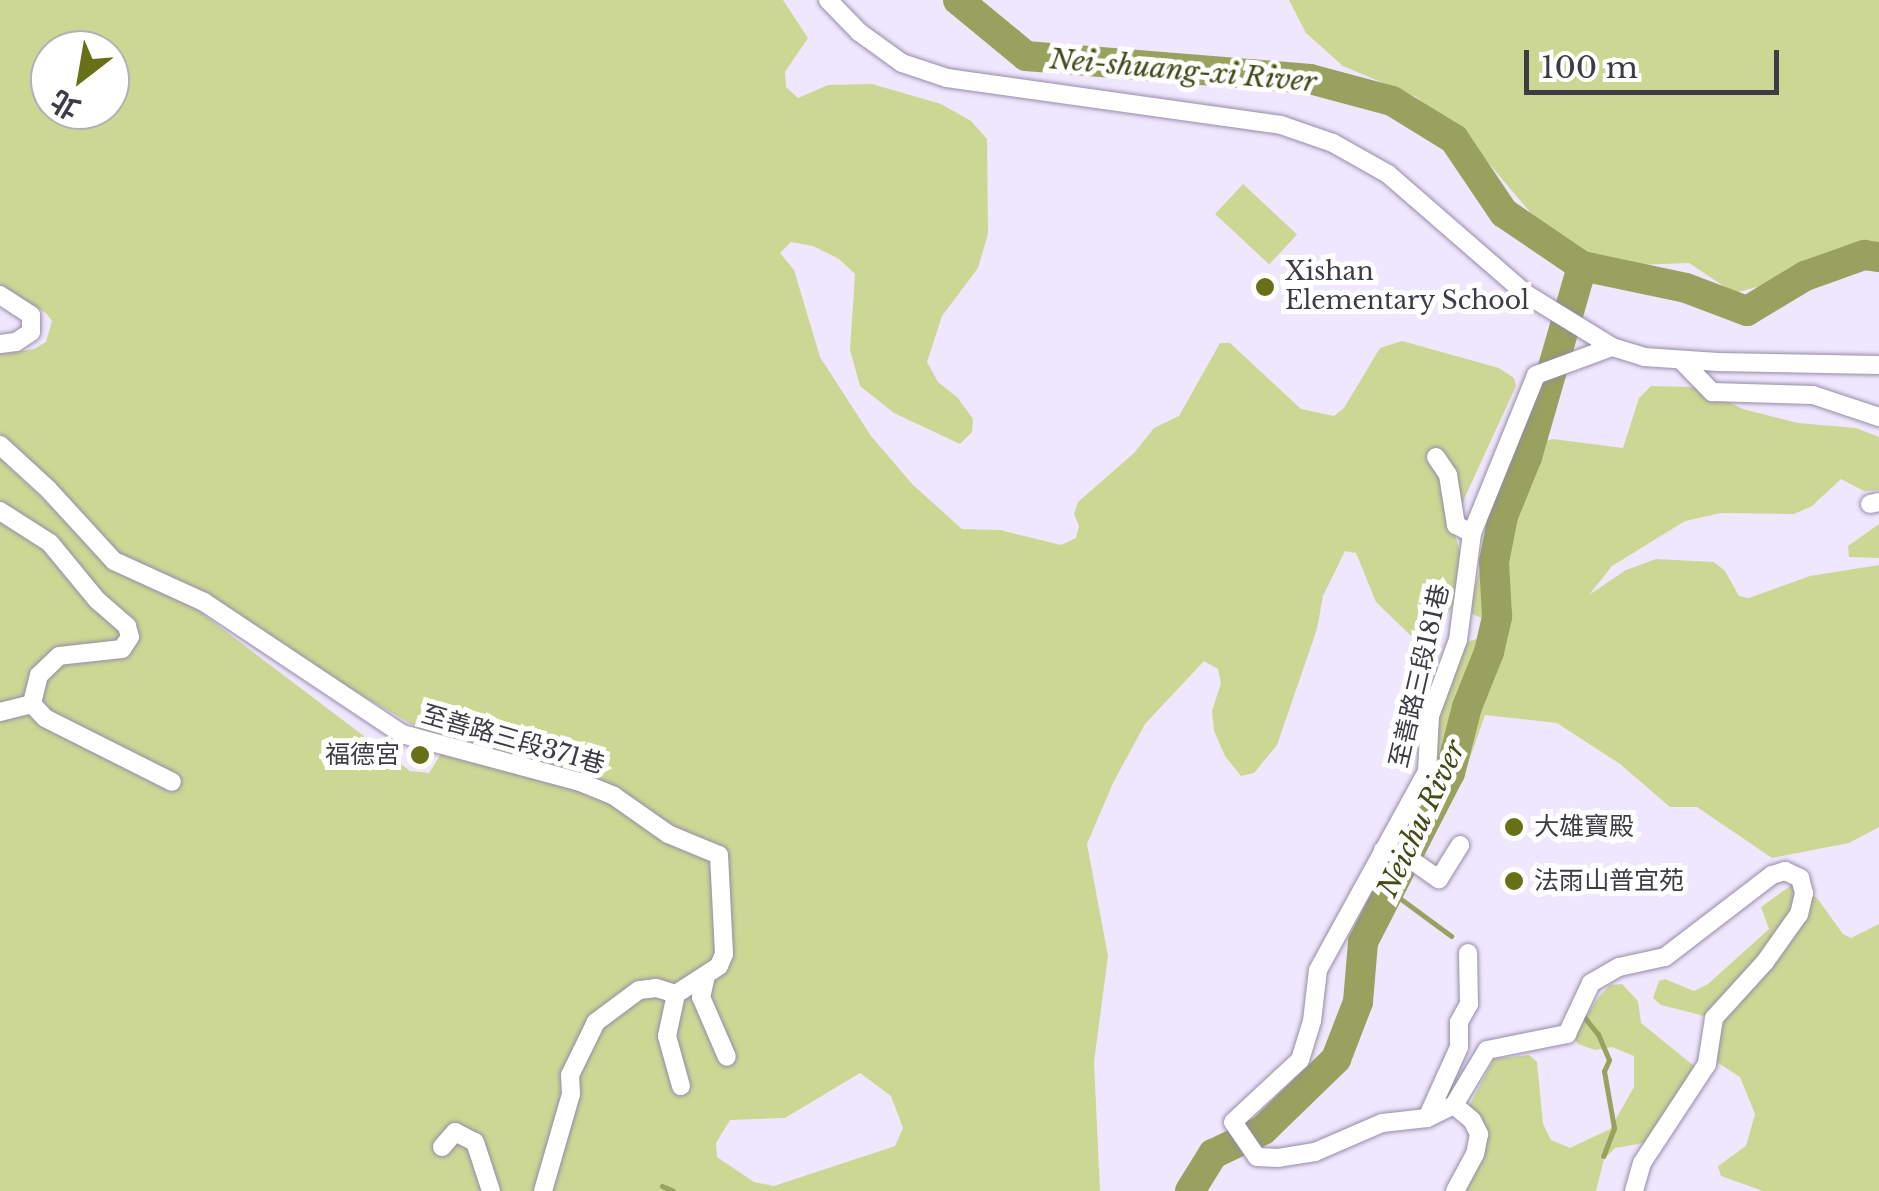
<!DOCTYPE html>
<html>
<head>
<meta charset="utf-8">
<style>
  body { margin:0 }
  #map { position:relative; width:1879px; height:1191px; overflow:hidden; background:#efe7fe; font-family:"Libre Baskerville","Noto Sans TC",serif }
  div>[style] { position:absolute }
  .green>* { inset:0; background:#cdd794; transform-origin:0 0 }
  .stream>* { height:5px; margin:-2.5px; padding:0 2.5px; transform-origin:2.5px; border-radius:2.5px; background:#98a15e }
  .river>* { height:30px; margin:-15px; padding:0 15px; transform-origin:15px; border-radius:15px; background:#98a15e }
  .roads { filter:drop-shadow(0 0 2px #958ca6) drop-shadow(0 0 2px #958ca6) }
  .minor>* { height:18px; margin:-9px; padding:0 9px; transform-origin:9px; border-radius:9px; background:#fff }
  .dots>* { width:28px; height:28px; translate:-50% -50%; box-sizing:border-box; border:5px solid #fff; border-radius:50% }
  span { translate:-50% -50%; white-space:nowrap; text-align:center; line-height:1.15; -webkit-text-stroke:10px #fff; paint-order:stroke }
  .poi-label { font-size:25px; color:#3f3b46 }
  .left { translate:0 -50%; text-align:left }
  .right { translate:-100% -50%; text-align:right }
  .street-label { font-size:25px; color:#3f3b46 }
  .water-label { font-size:28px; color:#454a17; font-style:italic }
  .north { position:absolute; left:30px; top:30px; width:100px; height:100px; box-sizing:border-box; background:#fff; border:2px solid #b2b1b5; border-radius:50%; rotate:211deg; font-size:28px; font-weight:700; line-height:40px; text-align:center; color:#3f3b46 }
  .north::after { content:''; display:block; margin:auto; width:35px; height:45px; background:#676f17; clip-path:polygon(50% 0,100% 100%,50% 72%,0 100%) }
  .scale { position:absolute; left:1524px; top:50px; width:255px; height:45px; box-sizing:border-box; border:5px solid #3f3b46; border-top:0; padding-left:12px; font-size:30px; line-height:35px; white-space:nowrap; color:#3f3b46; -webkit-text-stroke:8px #fff; paint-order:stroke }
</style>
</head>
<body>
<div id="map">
  <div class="green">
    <i style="clip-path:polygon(evenodd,0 0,783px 0,808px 38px,785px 72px,786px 87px,798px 98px,828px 85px,872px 84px,941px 104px,971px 121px,987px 139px,988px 234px,978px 268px,942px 316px,927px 362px,938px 382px,958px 398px,973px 419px,972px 432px,960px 444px,894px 413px,860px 386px,850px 350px,855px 274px,839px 259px,813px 246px,791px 242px,780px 253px,794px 270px,820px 357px,871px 436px,913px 485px,962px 529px,1000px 530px,1061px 545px,1076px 538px,1079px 526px,1074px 514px,1078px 502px,1134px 453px,1154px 428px,1179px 416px,1220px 343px,1230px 343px,1301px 409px,1334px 416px,1344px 408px,1380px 348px,1402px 341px,1499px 368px,1514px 378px,1516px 386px,1465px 497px,1455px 534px,1463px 564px,1455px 602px,1443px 621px,1427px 637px,1410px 635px,1376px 602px,1356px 553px,1345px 551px,1323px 596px,1317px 629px,1277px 745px,1254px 773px,1241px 776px,1225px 756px,1214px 731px,1212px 711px,1221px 683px,1218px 669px,1204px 661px,1145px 724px,1113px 783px,1087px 844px,1108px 956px,1094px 1062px,1100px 1191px,0 1191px,0 458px,123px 574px,195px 608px,410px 771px,429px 773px,441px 754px,432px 736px,112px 550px,48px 477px,0 434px,0 354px,34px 349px,46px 342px,52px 321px,46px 313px,0 289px,0 0,50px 50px,110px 50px,110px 110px,50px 110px,50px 50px,0 0,860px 1073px,891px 1096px,903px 1128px,895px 1146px,774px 1186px,754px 1182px,717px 1157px,716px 1143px,730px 1120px,785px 1118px,860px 1073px)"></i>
    <i style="clip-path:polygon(1289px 0,1879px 0,1879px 245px,1794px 266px,1769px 284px,1734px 293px,1689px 263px,1637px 265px,1592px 257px,1541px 225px,1464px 134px,1416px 97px,1343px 66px,1306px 33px)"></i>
    <i style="left:1243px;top:184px;width:74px;height:41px;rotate:43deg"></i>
    <i style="clip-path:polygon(1651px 386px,1697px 387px,1743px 409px,1798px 423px,1856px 428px,1879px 437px,1879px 490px,1864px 491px,1841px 479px,1812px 506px,1794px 514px,1721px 513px,1685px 521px,1612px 566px,1589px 595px,1626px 570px,1656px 559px,1714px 562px,1725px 571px,1739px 596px,1749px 598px,1810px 576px,1879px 565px,1879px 827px,1849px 843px,1772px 858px,1697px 807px,1670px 807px,1620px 764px,1557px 723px,1485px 715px,1466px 769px,1430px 826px,1416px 808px,1437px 719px,1462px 644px,1476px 639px,1498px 641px,1508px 629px,1472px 614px,1472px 599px,1496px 507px,1520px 456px,1537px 443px,1553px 439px,1623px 448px,1639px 398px)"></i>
    <i style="clip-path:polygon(1879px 524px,1879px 558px,1849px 557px,1848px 546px)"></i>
    <i style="clip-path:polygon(1793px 884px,1817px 898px,1843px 934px,1851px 938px,1879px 924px,1879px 1191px,1763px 1191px,1721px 1176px,1718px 1166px,1746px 1146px,1755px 1114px,1740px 1077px,1714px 1060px,1724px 1021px,1661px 1005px,1653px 998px,1659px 981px,1665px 979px,1694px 991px,1708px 984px,1769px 929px,1761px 907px)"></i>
    <i style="clip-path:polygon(1622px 984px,1638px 1001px,1641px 1023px,1694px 1066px,1696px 1074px,1653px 1136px,1644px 1143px,1615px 1148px,1604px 1159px,1596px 1191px,1463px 1191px,1484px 1146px,1468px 1108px,1494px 1059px,1529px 1055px,1537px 1062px,1543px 1124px,1551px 1140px,1570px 1148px,1610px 1129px,1634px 1087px,1634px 1056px,1612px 1047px,1595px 1050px,1578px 1044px,1574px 1037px,1597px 999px,1610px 985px)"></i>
  </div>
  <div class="stream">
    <i style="left:1390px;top:891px;width:76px;rotate:36.4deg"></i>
    <i style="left:1584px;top:1017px;width:22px;rotate:51deg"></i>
    <i style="left:1598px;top:1034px;width:28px;rotate:67deg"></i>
    <i style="left:1609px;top:1060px;width:12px;rotate:114deg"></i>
    <i style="left:1604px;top:1071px;width:58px;rotate:80deg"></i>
    <i style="left:1614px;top:1128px;width:30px;rotate:111deg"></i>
    <i style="left:662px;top:1186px;width:12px;rotate:24deg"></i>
  </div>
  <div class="river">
    <i style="left:958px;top:0;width:88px;rotate:39.5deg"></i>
    <i style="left:1026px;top:56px;width:285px;rotate:4.6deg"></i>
    <i style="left:1310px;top:79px;width:85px;rotate:15deg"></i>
    <i style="left:1392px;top:101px;width:73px;rotate:31.5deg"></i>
    <i style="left:1454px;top:139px;width:89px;rotate:56deg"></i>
    <i style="left:1504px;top:213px;width:94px;rotate:34.2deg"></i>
    <i style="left:1582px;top:266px;width:106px;rotate:11.9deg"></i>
    <i style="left:1686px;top:288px;width:65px;rotate:20.7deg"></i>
    <i style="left:1747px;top:311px;width:68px;rotate:-31.1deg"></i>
    <i style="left:1805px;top:276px;width:63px;rotate:-19.6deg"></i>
    <i style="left:1864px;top:255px;width:15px;rotate:8deg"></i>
    <i style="left:1190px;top:1191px;width:44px;rotate:-58.1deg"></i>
    <i style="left:1213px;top:1154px;width:55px;rotate:-25.6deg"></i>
    <i style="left:1263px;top:1130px;width:102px;rotate:-44.2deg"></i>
    <i style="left:1336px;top:1059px;width:61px;rotate:-68.9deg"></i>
    <i style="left:1358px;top:1002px;width:60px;rotate:-85.2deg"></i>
    <i style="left:1363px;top:942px;width:190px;rotate:-62.8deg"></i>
    <i style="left:1450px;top:773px;width:68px;rotate:-75.6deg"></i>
    <i style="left:1467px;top:707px;width:59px;rotate:-68.2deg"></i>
    <i style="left:1489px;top:652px;width:37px;rotate:-77deg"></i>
    <i style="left:1497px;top:616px;width:54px;rotate:-93.2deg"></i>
    <i style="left:1494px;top:562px;width:47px;rotate:-78.9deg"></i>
    <i style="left:1503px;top:516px;width:64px;rotate:-67.9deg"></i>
    <i style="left:1527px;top:457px;width:199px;rotate:-73.9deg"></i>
  </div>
  <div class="roads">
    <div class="minor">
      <i style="left:828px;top:0;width:45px;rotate:45.9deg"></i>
      <i style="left:859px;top:32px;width:53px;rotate:35.8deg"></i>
      <i style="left:902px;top:63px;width:47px;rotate:18.4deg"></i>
      <i style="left:947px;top:78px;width:337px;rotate:8deg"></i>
      <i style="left:1281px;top:125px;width:55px;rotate:19.1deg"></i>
      <i style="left:1333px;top:143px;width:63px;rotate:29.4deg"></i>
      <i style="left:1388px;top:174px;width:183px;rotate:41deg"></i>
      <i style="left:1526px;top:294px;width:101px;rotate:31.6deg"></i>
      <i style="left:1612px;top:347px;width:34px;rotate:17deg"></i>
      <i style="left:1644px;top:357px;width:74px;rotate:3.9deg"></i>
      <i style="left:1718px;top:362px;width:161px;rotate:1.1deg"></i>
      <i style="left:0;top:295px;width:37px;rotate:33deg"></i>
      <i style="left:31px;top:315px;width:17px;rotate:90deg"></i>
      <i style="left:31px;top:332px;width:18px;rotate:146deg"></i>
      <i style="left:16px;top:342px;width:16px;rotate:173deg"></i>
      <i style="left:1681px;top:360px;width:45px;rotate:45.9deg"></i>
      <i style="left:1712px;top:392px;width:101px;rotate:1.7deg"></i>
      <i style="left:1813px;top:395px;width:70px;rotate:18.4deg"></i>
      <i style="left:0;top:445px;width:65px;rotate:42.5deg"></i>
      <i style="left:48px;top:489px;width:98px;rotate:47.5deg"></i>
      <i style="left:114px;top:561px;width:99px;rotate:24.5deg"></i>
      <i style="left:204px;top:602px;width:238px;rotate:33.7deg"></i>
      <i style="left:402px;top:734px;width:184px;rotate:15.1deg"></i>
      <i style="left:580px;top:782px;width:37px;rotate:22deg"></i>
      <i style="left:614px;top:796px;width:66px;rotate:35.1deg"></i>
      <i style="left:668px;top:834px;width:55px;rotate:22.4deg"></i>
      <i style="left:719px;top:855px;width:99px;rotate:87.1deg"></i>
      <i style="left:724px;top:954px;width:13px;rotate:113deg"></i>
      <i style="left:719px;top:966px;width:51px;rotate:146.9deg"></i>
      <i style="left:676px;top:994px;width:21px;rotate:-163deg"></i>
      <i style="left:656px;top:988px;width:17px;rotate:173deg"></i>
      <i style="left:639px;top:990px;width:54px;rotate:143.3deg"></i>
      <i style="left:596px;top:1022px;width:59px;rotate:116.1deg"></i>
      <i style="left:570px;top:1075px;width:19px;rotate:87deg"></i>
      <i style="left:571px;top:1094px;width:101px;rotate:106.1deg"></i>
      <i style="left:1436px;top:457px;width:22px;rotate:56deg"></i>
      <i style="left:1448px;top:475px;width:51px;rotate:80.9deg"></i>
      <i style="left:1456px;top:525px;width:18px;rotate:27deg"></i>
      <i style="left:1870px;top:504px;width:9px;rotate:-13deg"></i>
      <i style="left:0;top:511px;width:59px;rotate:32.6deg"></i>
      <i style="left:50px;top:543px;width:74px;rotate:50.5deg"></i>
      <i style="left:97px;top:600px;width:40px;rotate:41deg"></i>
      <i style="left:127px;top:626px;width:11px;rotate:75deg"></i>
      <i style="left:130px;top:637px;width:14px;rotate:124deg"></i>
      <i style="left:122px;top:649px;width:63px;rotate:173.7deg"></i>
      <i style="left:59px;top:656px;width:28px;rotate:136deg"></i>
      <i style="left:39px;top:675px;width:30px;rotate:104deg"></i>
      <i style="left:32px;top:704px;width:33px;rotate:166deg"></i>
      <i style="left:32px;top:704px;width:19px;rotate:47deg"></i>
      <i style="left:45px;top:718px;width:142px;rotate:26.7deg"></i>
      <i style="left:1383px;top:850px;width:25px;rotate:16deg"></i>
      <i style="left:1407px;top:857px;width:39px;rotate:35deg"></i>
      <i style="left:1439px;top:879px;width:40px;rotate:-58deg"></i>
      <i style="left:706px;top:976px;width:22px;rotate:103deg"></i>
      <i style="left:701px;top:997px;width:65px;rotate:66.6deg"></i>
      <i style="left:676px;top:994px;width:43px;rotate:102.1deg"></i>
      <i style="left:667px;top:1036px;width:52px;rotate:74.4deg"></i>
      <i style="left:1454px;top:1105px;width:30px;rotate:154deg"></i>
      <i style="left:1427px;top:1118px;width:45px;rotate:173.7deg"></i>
      <i style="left:1382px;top:1123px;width:73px;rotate:156.6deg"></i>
      <i style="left:1315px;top:1152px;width:37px;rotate:171deg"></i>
      <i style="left:1278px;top:1158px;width:21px;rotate:-177deg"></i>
      <i style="left:1257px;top:1157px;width:42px;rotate:-124.4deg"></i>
      <i style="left:1233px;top:1122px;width:91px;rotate:-42.8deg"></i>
      <i style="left:1300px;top:1060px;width:41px;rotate:-72.9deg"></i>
      <i style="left:1312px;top:1021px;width:51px;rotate:-83.3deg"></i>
      <i style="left:1318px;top:970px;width:226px;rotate:-61.2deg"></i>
      <i style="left:1427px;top:772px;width:56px;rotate:-86.9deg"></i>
      <i style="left:1430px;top:716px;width:81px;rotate:-69.8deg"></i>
      <i style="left:1458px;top:640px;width:108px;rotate:-82.5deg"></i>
      <i style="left:1472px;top:533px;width:170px;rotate:-67.9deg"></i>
      <i style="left:1536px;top:375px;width:81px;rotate:-20.2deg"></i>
      <i style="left:1454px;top:1105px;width:64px;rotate:-59deg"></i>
      <i style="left:1487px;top:1050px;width:82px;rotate:-11.3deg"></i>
      <i style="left:1567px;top:1034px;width:56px;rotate:-64.8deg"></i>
      <i style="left:1591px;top:983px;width:32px;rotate:-30deg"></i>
      <i style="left:1619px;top:967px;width:47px;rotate:-12.3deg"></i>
      <i style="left:1665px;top:957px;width:135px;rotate:-37.5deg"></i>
      <i style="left:1772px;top:875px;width:14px;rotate:-17deg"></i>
      <i style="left:1785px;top:871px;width:17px;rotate:25deg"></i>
      <i style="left:1800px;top:878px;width:16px;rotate:75deg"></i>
      <i style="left:1804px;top:893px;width:22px;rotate:103deg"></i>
      <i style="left:1799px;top:914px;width:59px;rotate:125.3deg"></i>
      <i style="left:1765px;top:962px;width:76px;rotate:132.3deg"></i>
      <i style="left:1714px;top:1018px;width:47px;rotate:98.7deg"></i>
      <i style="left:1707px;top:1064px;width:118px;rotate:123.3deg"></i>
      <i style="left:1642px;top:1163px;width:29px;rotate:106deg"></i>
      <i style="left:1454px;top:1105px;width:23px;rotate:40deg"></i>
      <i style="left:1472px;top:1120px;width:16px;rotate:63deg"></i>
      <i style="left:1479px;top:1134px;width:20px;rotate:101deg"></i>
      <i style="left:1475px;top:1154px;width:42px;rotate:118.4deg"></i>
      <i style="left:1427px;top:1118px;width:78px;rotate:-65.7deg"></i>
      <i style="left:1459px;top:1047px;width:25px;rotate:-90deg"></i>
      <i style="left:1459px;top:1022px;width:21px;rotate:-61deg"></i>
      <i style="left:1469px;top:1004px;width:51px;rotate:-91.1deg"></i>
      <i style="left:442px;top:1147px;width:20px;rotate:-49deg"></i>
      <i style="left:455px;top:1132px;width:22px;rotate:27deg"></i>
      <i style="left:475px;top:1142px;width:52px;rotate:71.9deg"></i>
    </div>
  </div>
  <div class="dots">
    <i style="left:1265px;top:287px;background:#676f17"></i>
    <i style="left:420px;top:755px;background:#676f17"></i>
    <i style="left:1514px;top:827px;background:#676f17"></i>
    <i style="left:1514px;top:881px;background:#676f17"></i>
  </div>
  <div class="poi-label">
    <span class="left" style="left:1285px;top:287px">Xishan<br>Elementary School</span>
    <span class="right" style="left:400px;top:755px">福德宮</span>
    <span class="left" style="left:1534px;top:827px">大雄寶殿</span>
    <span class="left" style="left:1534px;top:881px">法雨山普宜苑</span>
  </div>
  <div class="street-label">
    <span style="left:1420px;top:676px;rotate:-77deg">至善路三段181巷</span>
    <span style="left:513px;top:740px;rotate:16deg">至善路三段371巷</span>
  </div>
  <div class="water-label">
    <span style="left:1183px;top:71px;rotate:5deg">Nei-shuang-xi River</span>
    <span style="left:1422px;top:819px;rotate:-65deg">Neichu River</span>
  </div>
  <div class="north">北</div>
  <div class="scale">100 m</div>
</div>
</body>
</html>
